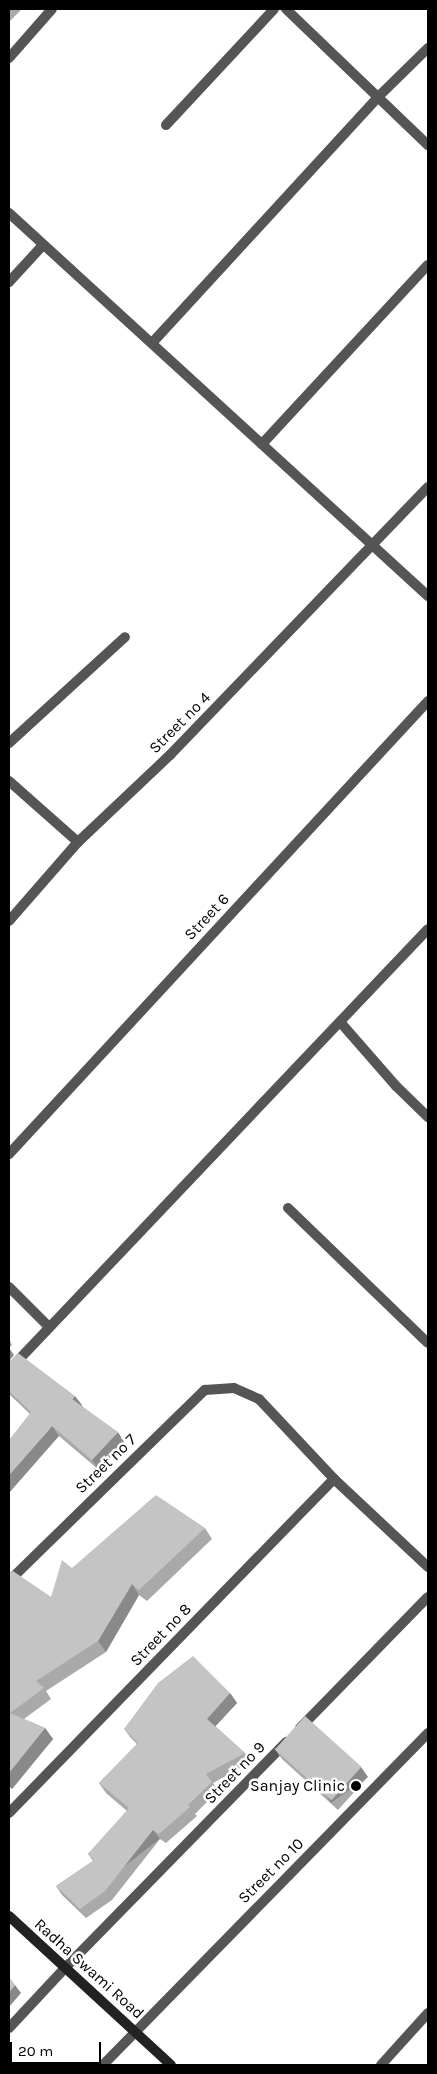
<!DOCTYPE html>
<html>
<head>
<meta charset="utf-8">
<style>
  body { margin:0 }
  #map { position:relative; width:437px; height:2074px; overflow:hidden; background:#fff; font-family:Karla,sans-serif }
  div>[style] { position:absolute }
  .street>* { height:10px; margin:-5px; padding:0 5px; transform-origin:5px; border-radius:5px; background:#555 }
  .secondary>* { height:10px; margin:-5px; padding:0 5px; transform-origin:5px; border-radius:5px; background:#222 }
  .wall>* { inset:0; background:#a9a9a9 }
  .shaded-wall>* { inset:0; background:#898989; transform-origin:0 0 }
  .building>* { inset:0; background:#c4c4c4; transform-origin:0 0 }
  .dots>* { width:14px; height:14px; translate:-50% -50%; box-sizing:border-box; border:2px solid #fff; border-radius:50% }
  span { translate:-50% -50%; white-space:nowrap; text-align:center; line-height:1.15; -webkit-text-stroke:5px #fff; paint-order:stroke }
  .street-label { font-size:16px; color:#000 }
  .poi-label { font-size:16px; color:#000 }
  .right { translate:-100% -50%; text-align:right }
  .frame { position:absolute; inset:0; border:10px solid #000; pointer-events:none }
  .scale { position:absolute; left:10px; top:2042px; width:91px; height:22px; box-sizing:border-box; border:2px solid #000; border-top:0; padding-left:6px; font-size:15px; line-height:18px; white-space:nowrap; color:#000; -webkit-text-stroke:4px #fff; paint-order:stroke }
</style>
</head>
<body>
<div id="map">
  <div class="street">
    <i style="left:286px;top:9px;width:197px;rotate:43.8deg"></i>
    <i style="left:9px;top:58px;width:65px;rotate:-48.7deg"></i>
    <i style="left:166px;top:125px;width:158px;rotate:-47deg"></i>
    <i style="left:9px;top:213px;width:568px;rotate:42.43deg"></i>
    <i style="left:9px;top:282px;width:50px;rotate:-47.4deg"></i>
    <i style="left:152px;top:343px;width:334px;rotate:-47.4deg"></i>
    <i style="left:378px;top:97px;width:70px;rotate:-44.4deg"></i>
    <i style="left:262px;top:444px;width:244px;rotate:-47.2deg"></i>
    <i style="left:9px;top:743px;width:157px;rotate:-42.4deg"></i>
    <i style="left:9px;top:781px;width:92px;rotate:41.5deg"></i>
    <i style="left:9px;top:921px;width:105px;rotate:-48.9deg"></i>
    <i style="left:78px;top:842px;width:127px;rotate:-43.4deg"></i>
    <i style="left:170px;top:755px;width:372px;rotate:-46.1deg"></i>
    <i style="left:341px;top:1023px;width:84px;rotate:48.9deg"></i>
    <i style="left:396px;top:1086px;width:45px;rotate:44.1deg"></i>
    <i style="left:9px;top:1154px;width:617px;rotate:-47.23deg"></i>
    <i style="left:288px;top:1208px;width:194px;rotate:44deg"></i>
    <i style="left:9px;top:1287px;width:57px;rotate:45deg"></i>
    <i style="left:9px;top:1370px;width:608px;rotate:-46.47deg"></i>
    <i style="left:9px;top:1581px;width:274px;rotate:-44.3deg"></i>
    <i style="left:205px;top:1390px;width:29px;rotate:-4deg"></i>
    <i style="left:234px;top:1388px;width:27px;rotate:24deg"></i>
    <i style="left:259px;top:1399px;width:110px;rotate:46.8deg"></i>
    <i style="left:334px;top:1479px;width:129px;rotate:43.1deg"></i>
    <i style="left:300px;top:1728px;width:183px;rotate:-45.7deg"></i>
    <i style="left:9px;top:1813px;width:466px;rotate:-45.8deg"></i>
    <i style="left:9px;top:2028px;width:81px;rotate:-47deg"></i>
    <i style="left:64px;top:1969px;width:318px;rotate:-45.6deg"></i>
    <i style="left:103px;top:2065px;width:465px;rotate:-45.6deg"></i>
    <i style="left:381px;top:2065px;width:70px;rotate:-47.9deg"></i>
  </div>
  <div class="secondary">
    <i style="left:9px;top:1916px;width:220px;rotate:42.6deg"></i>
  </div>
  <div class="wall">
    <i style="clip-path:polygon(9px 9px,22px 9px,9px 22px)"></i>
    <i style="clip-path:polygon(9px 1339px,12px 1345px,9px 1348px)"></i>
    <i style="clip-path:polygon(9px 1362px,82px 1405px,82px 1406px,124px 1442px,99px 1470px,59px 1436px,30px 1414px,9px 1394px)"></i>
    <i style="clip-path:polygon(205px 1528px,212px 1539px,147px 1601px,139px 1595px,106px 1652px,46px 1691px,51px 1699px,24px 1719px,45px 1728px,53px 1739px,12px 1789px,9px 1786px,9px 1574px,51px 1597px,72px 1568px)"></i>
    <i style="clip-path:polygon(230px 1693px,237px 1703px,215px 1726px,245px 1753px,251px 1762px,213px 1783px,218px 1791px,195px 1814px,197px 1816px,166px 1843px,160px 1839px,112px 1900px,86px 1918px,62px 1895px,56px 1886px,93px 1861px,88px 1854px,127px 1811px,106px 1793px,99px 1783px,137px 1744px,131px 1738px,124px 1729px)"></i>
    <i style="clip-path:polygon(274px 1748px,368px 1777px,338px 1810px,282px 1759px)"></i>
  </div>
  <div class="shaded-wall">
    <i style="clip-path:polygon(9px 1348px,14px 1355px,9px 1361px)"></i>
    <i style="clip-path:polygon(75px 1396px,82px 1405px,79px 1409px,72px 1399px)"></i>
    <i style="clip-path:polygon(52px 1426px,59px 1436px,9px 1493px,9px 1475px)"></i>
    <i style="clip-path:polygon(118px 1432px,124px 1442px,99px 1470px,92px 1460px)"></i>
    <i style="clip-path:polygon(132px 1584px,139px 1595px,106px 1652px,98px 1641px)"></i>
    <i style="clip-path:polygon(230px 1693px,237px 1703px,214px 1728px,207px 1719px)"></i>
    <i style="clip-path:polygon(45px 1728px,53px 1739px,12px 1789px,9px 1785px,9px 1773px)"></i>
    <i style="left:361px;top:1767px;width:12px;height:45px;rotate:55deg"></i>
    <i style="left:153px;top:1830px;width:11px;height:78px;rotate:52deg"></i>
    <i style="clip-path:polygon(15px 1985px,21px 1993px,9px 2007px,9px 1992px)"></i>
  </div>
  <div class="building">
    <i style="clip-path:polygon(18px 1353px,75px 1396px,72px 1399px,118px 1432px,92px 1460px,52px 1426px,9px 1475px,9px 1440px,31px 1412px,9px 1391px,9px 1362px)"></i>
    <i style="clip-path:polygon(156px 1495px,205px 1528px,139px 1590px,132px 1584px,98px 1641px,36px 1681px,44px 1688px,10px 1713px,45px 1728px,9px 1773px,9px 1574px,13px 1571px,51px 1597px,62px 1560px,72px 1568px)"></i>
    <i style="clip-path:polygon(193px 1656px,230px 1693px,207px 1719px,245px 1753px,206px 1774px,212px 1782px,188px 1805px,190px 1807px,159px 1834px,153px 1830px,105px 1891px,80px 1909px,56px 1886px,94px 1860px,88px 1854px,129px 1808px,99px 1783px,138px 1743px,124px 1729px,158px 1683px)"></i>
    <i style="left:305px;top:1716px;width:76px;height:45px;rotate:42deg"></i>
    <i style="clip-path:polygon(9px 1977px,15px 1985px,9px 1992px)"></i>
  </div>
  <div class="dots">
    <i style="left:356px;top:1786px;background:#000"></i>
  </div>
  <div class="street-label">
    <span style="left:180px;top:723px;rotate:-45deg">Street no 4</span>
    <span style="left:207px;top:917px;rotate:-47deg">Street 6</span>
    <span style="left:106px;top:1464px;rotate:-44deg">Street no 7</span>
    <span style="left:161px;top:1635px;rotate:-46deg">Street no 8</span>
    <span style="left:235px;top:1773px;rotate:-46deg">Street no 9</span>
    <span style="left:271px;top:1871px;rotate:-45deg">Street no 10</span>
    <span style="left:89px;top:1969px;rotate:42deg">Radha Swami Road</span>
  </div>
  <div class="poi-label">
    <span class="right" style="left:345px;top:1786px">Sanjay Clinic</span>
  </div>
  <div class="frame"></div>
  <div class="scale">20 m</div>
</div>
</body>
</html>
